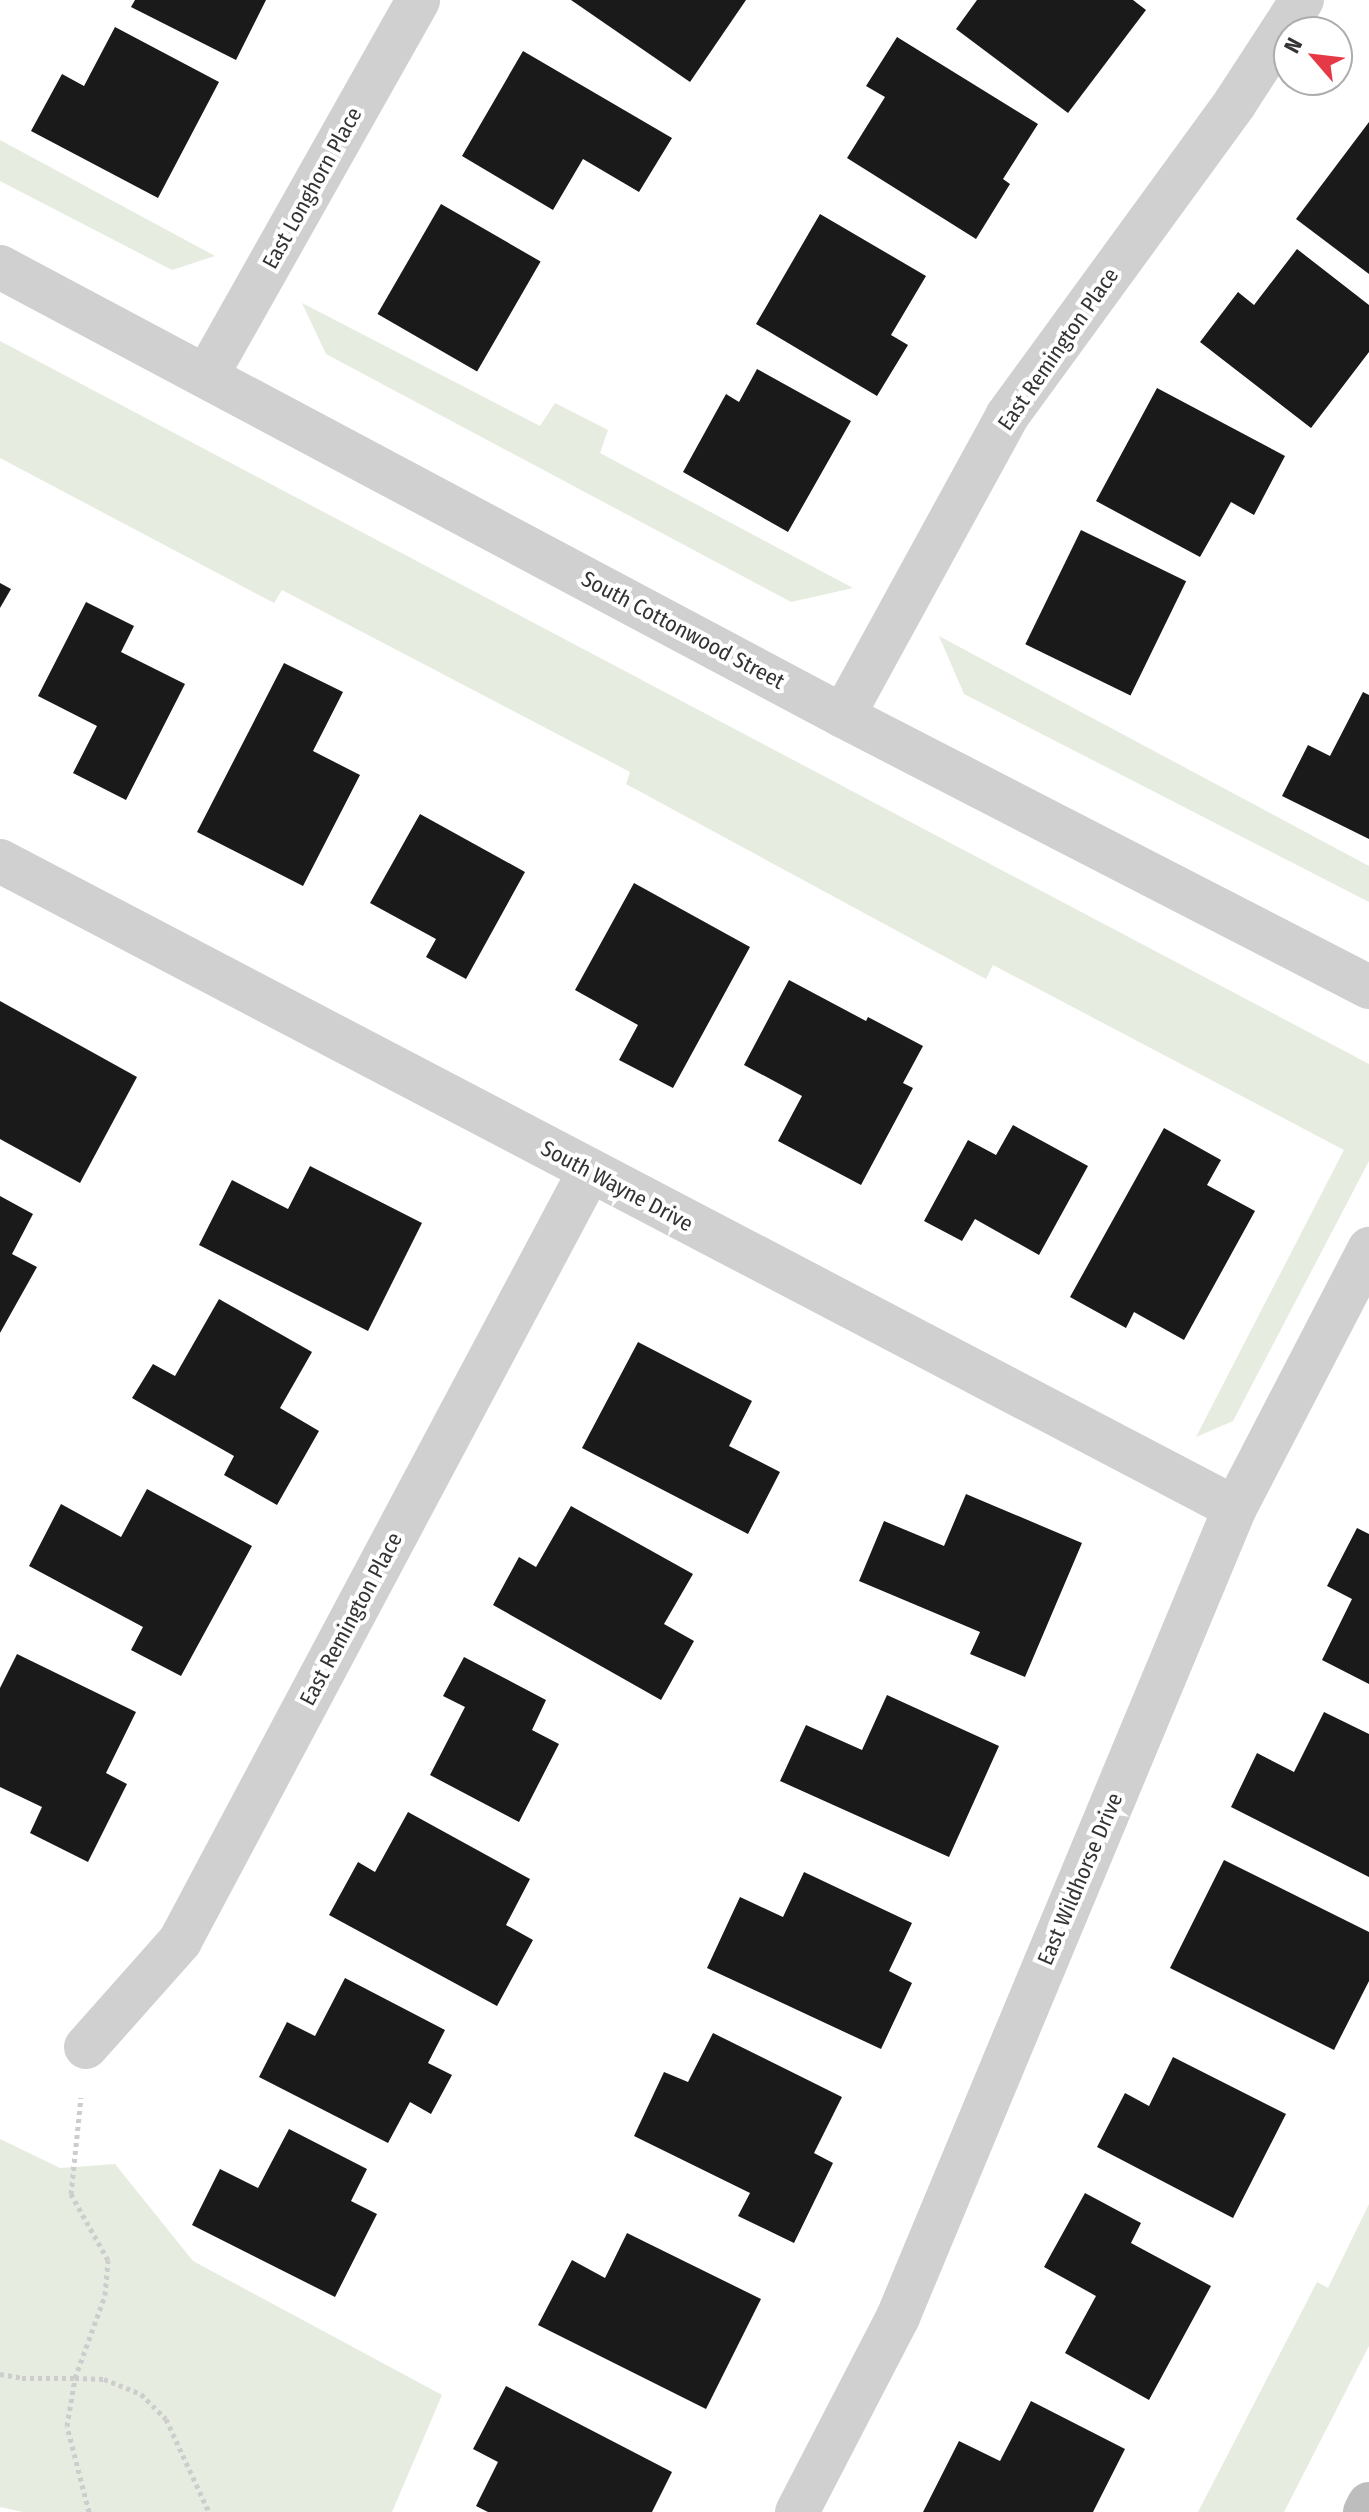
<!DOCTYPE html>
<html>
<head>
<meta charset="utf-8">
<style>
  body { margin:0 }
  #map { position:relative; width:1369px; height:2512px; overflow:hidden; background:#fff; font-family:"Fira Sans Condensed",sans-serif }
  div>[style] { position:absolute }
  .green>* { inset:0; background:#e6ecdf }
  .building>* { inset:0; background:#1a1a1a; transform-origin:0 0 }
  .path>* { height:5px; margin-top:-2.5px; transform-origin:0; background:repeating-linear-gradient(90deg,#cdcdcd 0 4px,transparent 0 8px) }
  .street>* { height:44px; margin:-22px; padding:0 22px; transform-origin:22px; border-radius:22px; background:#d0d0d0 }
  .secondary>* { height:44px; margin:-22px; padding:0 22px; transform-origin:22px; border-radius:22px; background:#bdbdbd }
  span { translate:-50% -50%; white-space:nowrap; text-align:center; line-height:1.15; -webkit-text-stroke:8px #fff; paint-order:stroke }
  .street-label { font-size:22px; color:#333 }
  .north { position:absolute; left:1273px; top:16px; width:80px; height:80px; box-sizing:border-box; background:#fff; border:2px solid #adadad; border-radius:50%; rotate:298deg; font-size:22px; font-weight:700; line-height:32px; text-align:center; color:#333 }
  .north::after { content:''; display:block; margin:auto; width:28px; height:36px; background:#e63946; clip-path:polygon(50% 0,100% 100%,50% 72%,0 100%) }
</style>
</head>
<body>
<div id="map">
  <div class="green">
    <i style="clip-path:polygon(0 140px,215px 256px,172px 270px,0 181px)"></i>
    <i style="clip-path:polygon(302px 303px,540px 426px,555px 403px,608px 430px,600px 453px,853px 588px,791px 602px,326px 354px)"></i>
    <i style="clip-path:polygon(0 341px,1369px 1064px,1369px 1161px,1233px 1421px,1196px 1437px,1344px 1150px,993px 965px,986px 979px,626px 784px,630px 772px,282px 590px,274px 603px,0 458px)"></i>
    <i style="clip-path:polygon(939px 636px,1369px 866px,1369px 902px,964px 694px)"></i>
    <i style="clip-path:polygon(0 2139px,60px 2168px,115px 2164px,193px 2261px,442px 2395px,392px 2512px,23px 2512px,0 2507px)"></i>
    <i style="clip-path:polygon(1369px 2204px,1369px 2346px,1284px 2512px,1198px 2512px,1317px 2282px,1328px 2288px)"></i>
  </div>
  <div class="building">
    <i style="clip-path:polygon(135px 0,266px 0,236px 60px,131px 7px)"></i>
    <i style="clip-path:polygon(571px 0,746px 0,690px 82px)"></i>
    <i style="clip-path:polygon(977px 0,1133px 0,1146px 10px,1068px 113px,956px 29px)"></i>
    <i style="clip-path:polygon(115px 27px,219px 82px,158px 198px,31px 131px,62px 74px,84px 86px)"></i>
    <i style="clip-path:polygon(897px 37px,1038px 124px,1003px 179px,1010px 184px,976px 239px,847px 158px,885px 97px,866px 86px)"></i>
    <i style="clip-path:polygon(523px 51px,672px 138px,639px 192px,583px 159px,553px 210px,462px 156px)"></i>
    <i style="clip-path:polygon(1369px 122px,1369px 274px,1296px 219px)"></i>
    <i style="left:441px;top:204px;width:115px;height:127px;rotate:30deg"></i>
    <i style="clip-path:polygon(820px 214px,926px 276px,891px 335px,908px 345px,877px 396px,756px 324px)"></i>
    <i style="clip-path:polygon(1297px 249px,1369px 305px,1369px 352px,1311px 428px,1200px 342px,1238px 292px,1254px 305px)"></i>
    <i style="clip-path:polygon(757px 369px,851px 421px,788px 532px,683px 472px,726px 394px,739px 402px)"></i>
    <i style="clip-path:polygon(1157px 388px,1285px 456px,1254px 515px,1231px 502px,1200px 557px,1096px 501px)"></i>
    <i style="left:1081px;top:530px;width:117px;height:127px;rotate:26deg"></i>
    <i style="clip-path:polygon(0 583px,11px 589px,0 608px)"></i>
    <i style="clip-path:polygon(86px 602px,134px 626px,121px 652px,185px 684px,126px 800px,73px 773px,97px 726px,38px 696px)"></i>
    <i style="clip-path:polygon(284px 663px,343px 692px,313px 751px,360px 775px,303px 886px,197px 832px)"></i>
    <i style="clip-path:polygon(1363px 692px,1369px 695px,1369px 839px,1282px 796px,1308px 745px,1330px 756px)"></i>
    <i style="clip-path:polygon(420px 814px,525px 872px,466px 979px,426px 957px,436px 939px,370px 903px)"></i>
    <i style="clip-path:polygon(634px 883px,750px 947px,673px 1088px,619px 1060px,638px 1025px,575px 990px)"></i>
    <i style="clip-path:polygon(789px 980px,866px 1021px,868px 1017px,923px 1046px,903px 1083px,913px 1088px,861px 1185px,778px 1141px,802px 1096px,744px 1065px)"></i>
    <i style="clip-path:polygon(0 1001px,137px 1077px,80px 1183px,0 1139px)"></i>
    <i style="clip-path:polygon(1013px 1125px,1088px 1166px,1039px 1255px,975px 1219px,962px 1241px,924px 1221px,968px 1140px,996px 1155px)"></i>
    <i style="clip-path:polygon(1164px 1128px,1221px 1160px,1207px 1185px,1255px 1211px,1184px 1340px,1134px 1312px,1126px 1328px,1070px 1297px)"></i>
    <i style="clip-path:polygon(310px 1166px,422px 1223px,368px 1331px,199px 1245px,232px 1180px,288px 1209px)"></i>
    <i style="clip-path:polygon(0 1196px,33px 1214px,12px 1254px,37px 1267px,0 1333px)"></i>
    <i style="clip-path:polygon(219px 1299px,312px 1352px,280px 1408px,319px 1431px,277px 1505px,224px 1475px,234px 1456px,132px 1398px,153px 1364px,175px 1376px)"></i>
    <i style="clip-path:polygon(638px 1342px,752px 1401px,729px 1446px,780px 1472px,748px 1534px,582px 1448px)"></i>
    <i style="clip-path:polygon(147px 1489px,252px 1546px,181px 1676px,131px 1650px,143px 1627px,29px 1566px,61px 1504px,121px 1537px)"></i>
    <i style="clip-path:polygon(966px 1494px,1082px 1543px,1025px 1677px,970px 1654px,980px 1632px,859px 1581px,884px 1521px,944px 1546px)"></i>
    <i style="clip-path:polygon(571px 1506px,693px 1574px,664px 1624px,694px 1641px,661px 1700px,493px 1605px,519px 1557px,536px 1567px)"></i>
    <i style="clip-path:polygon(1357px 1528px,1369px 1534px,1369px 1684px,1322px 1660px,1352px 1599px,1327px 1586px)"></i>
    <i style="clip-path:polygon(17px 1654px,136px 1712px,106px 1773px,127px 1784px,88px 1862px,30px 1833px,42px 1807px,0 1787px,0 1688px)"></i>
    <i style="clip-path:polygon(464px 1657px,546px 1700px,532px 1730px,559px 1744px,519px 1822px,430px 1775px,465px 1707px,443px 1696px)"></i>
    <i style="clip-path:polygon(887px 1695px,999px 1746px,949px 1857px,780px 1781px,806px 1725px,862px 1750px)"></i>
    <i style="clip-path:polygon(1324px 1712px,1369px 1734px,1369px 1877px,1231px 1807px,1257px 1753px,1294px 1772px)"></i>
    <i style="clip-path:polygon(408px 1812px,530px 1879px,506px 1925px,533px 1940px,497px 2006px,329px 1915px,358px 1862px,375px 1872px)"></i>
    <i style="clip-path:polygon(1224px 1860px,1369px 1932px,1369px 1981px,1334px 2050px,1170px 1968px)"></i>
    <i style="clip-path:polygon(804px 1872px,912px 1923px,889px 1971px,912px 1983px,881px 2049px,707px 1968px,740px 1897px,783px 1917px)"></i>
    <i style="clip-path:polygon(345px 1978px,445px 2030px,428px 2063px,452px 2075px,431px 2114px,410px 2102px,388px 2143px,259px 2077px,287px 2022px,315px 2036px)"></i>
    <i style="clip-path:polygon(713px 2033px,842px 2097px,814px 2153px,833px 2163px,794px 2243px,738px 2216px,750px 2193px,634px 2136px,664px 2072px,688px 2082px)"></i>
    <i style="clip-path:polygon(1173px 2057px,1286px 2114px,1233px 2218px,1097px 2147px,1125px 2093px,1149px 2106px)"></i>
    <i style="clip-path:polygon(289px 2129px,367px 2169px,351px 2201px,377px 2214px,335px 2297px,192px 2225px,220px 2169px,258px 2188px)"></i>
    <i style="clip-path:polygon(1085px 2193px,1141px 2223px,1131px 2243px,1211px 2286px,1149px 2400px,1065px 2353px,1096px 2296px,1044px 2267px)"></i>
    <i style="clip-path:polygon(627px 2233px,761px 2299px,706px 2409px,538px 2325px,572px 2260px,605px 2278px)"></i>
    <i style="clip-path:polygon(506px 2386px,672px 2472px,652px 2512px,488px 2512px,476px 2506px,498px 2462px,473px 2449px)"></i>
    <i style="clip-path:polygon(1031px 2401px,1125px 2449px,1093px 2512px,923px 2512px,959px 2441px,1000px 2461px)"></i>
  </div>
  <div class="path">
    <i style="left:0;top:2374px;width:22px;rotate:10deg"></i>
    <i style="left:22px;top:2378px;width:53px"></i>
    <i style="left:75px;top:2378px;width:88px;rotate:-70.1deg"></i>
    <i style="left:105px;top:2295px;width:35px;rotate:-85deg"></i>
    <i style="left:108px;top:2260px;width:76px;rotate:-119.3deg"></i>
    <i style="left:71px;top:2194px;width:97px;rotate:-84.1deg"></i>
    <i style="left:89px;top:2512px;width:89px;rotate:-104.3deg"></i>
    <i style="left:67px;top:2426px;width:49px;rotate:-80.5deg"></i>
    <i style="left:75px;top:2378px;width:29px;rotate:2deg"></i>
    <i style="left:104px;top:2379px;width:40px;rotate:22deg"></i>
    <i style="left:141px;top:2394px;width:35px;rotate:45deg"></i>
    <i style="left:166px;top:2419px;width:102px;rotate:65.2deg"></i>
  </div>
  <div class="street">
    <i style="left:0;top:267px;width:955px;rotate:28.04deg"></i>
    <i style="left:843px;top:716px;width:592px;rotate:27.26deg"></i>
    <i style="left:207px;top:375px;width:430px;rotate:-60.6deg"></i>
    <i style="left:843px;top:716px;width:342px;rotate:-61.3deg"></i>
    <i style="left:1007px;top:416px;width:387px;rotate:-53.9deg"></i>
    <i style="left:1235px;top:103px;width:123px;rotate:-57deg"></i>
    <i style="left:0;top:861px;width:1394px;rotate:27.65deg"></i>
    <i style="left:86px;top:2047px;width:142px;rotate:-48.4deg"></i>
    <i style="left:180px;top:1941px;width:871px;rotate:-61.99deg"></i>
    <i style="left:797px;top:2512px;width:220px;rotate:-62.6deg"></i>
    <i style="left:898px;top:2317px;width:876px;rotate:-67.39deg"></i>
    <i style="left:1235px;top:1508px;width:292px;rotate:-62.6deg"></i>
  </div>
  <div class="secondary">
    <i style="left:1365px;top:2512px;width:9px;rotate:-63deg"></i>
  </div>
  <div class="street-label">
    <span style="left:312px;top:188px;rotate:-61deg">East Longhorn Place</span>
    <span style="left:1058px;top:349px;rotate:-55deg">East Remington Place</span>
    <span style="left:683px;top:630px;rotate:28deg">South Cottonwood Street</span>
    <span style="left:617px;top:1186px;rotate:28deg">South Wayne Drive</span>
    <span style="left:351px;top:1619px;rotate:-62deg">East Remington Place</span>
    <span style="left:1080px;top:1879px;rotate:-67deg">East Wildhorse Drive</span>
  </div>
  <div class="north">N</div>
</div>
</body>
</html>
